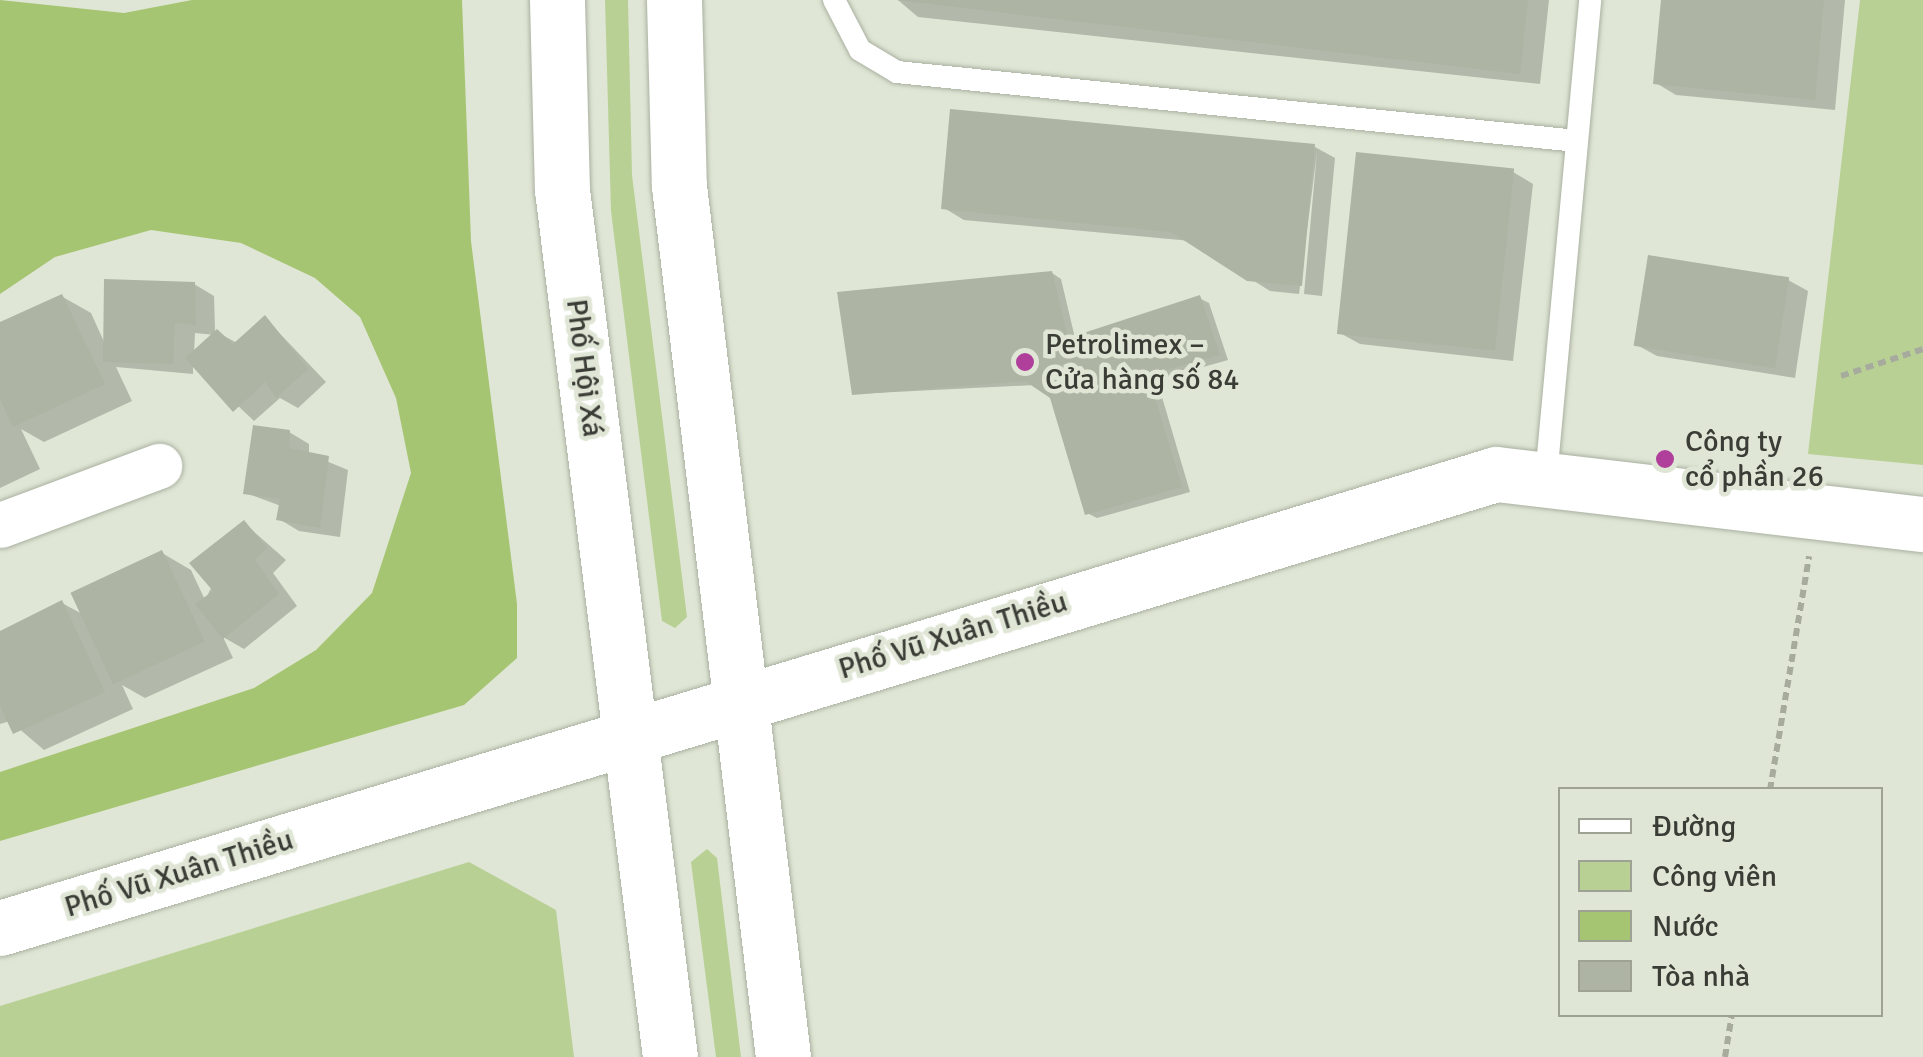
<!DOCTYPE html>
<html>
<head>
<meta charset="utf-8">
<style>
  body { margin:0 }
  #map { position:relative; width:1923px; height:1057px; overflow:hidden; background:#dfe6d5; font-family:Signika,sans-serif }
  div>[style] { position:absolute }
  .green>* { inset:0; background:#b9d095 }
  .water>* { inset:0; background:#a6c572 }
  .shadow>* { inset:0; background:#0003 }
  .building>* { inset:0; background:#adb4a4; transform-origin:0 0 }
  .path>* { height:6px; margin-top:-3px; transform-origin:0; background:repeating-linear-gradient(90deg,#a6ab9e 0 8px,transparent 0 13px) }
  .roads { filter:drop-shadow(0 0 2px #aab1a1) drop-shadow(0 0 2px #aab1a1) }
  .lane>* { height:22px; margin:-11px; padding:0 11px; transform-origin:11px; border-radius:11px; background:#fff }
  .street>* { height:45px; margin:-22.5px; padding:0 22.5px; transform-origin:22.5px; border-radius:22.5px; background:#fff }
  .secondary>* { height:55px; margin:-27.5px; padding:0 27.5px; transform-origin:27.5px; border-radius:27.5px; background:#fff }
  .dots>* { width:28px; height:28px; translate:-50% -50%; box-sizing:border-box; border:5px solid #dfe6d5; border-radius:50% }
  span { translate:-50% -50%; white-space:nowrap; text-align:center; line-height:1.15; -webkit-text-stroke:9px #dfe6d5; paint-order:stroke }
  .poi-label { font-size:30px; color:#3a3c36 }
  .left { translate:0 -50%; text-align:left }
  .street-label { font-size:30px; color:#3a3c36 }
  .legend { position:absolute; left:1558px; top:787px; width:325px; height:230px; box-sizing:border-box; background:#dfe6d5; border:2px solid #9da295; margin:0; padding:12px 18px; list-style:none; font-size:30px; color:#3a3c36 }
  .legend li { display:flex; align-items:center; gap:20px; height:50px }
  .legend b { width:50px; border:2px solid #9da295 }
</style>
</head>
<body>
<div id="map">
  <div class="green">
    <i style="clip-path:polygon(605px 0,628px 0,632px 175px,687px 617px,675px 628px,662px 621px,611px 211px)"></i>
    <i style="clip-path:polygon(1860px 0,1923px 0,1923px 465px,1808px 454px)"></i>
    <i style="clip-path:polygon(707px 849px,717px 858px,741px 1057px,716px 1057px,691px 862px)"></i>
    <i style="clip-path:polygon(469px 862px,556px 910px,574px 1057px,0 1057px,0 1006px)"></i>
  </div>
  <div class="water">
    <i style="clip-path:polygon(0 0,124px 13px,192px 0,462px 0,471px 241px,517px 604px,517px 658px,464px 705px,0 841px,0 772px,254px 688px,316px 650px,372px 593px,411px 473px,396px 398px,360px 317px,315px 278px,241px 243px,151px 230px,55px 257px,0 294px)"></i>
  </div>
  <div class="shadow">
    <i style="clip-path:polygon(898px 0,1549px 0,1540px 84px,918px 17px)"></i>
    <i style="clip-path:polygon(1663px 0,1845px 0,1835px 110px,1676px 95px,1656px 83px)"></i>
    <i style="clip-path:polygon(1315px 147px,1335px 158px,1322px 296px,1304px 294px,1317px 152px,1299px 294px,1270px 291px,1191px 241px,964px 220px,944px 208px)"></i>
    <i style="clip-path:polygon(1513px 172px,1533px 184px,1513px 361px,1360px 344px,1340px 333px)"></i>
    <i style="clip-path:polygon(1052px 273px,1061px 279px,1075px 338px,1199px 298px,1209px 303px,1228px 360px,1157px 380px,1190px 492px,1097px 518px,1087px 513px,1052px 396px,1035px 385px,855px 394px)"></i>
    <i style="clip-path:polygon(1788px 280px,1808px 291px,1795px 378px,1657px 356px,1637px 345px)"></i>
    <i style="clip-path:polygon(evenodd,194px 284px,214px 296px,215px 331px,237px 343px,265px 318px,326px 382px,298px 408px,280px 398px,254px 421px,193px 363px,193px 374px,116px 367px,132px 401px,44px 442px,21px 429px,40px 469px,0 488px,0 325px,61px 296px,91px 313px,105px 344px,194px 284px,195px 333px,215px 335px,194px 353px,195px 333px)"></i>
    <i style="clip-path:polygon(289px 432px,309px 444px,309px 454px,348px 470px,340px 537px,299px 531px,279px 519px,281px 506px,246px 493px)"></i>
    <i style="clip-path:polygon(244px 523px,286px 560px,273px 573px,297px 606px,244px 649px,223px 637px,233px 658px,145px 698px,122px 685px,133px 709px,44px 750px,10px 721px,0 724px,0 633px,62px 603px,84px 615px,162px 553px,191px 570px,205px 600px)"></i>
  </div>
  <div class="building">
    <i style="clip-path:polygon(896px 0,1528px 0,1520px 74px)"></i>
    <i style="clip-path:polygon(1661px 0,1824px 0,1815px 100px,1653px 84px)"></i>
    <i style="clip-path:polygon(950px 109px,1315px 144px,1302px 286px,1247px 281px,1171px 232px,941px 209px)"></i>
    <i style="left:1356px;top:152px;width:159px;height:183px;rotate:6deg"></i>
    <i style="left:1648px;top:255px;width:143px;height:92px;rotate:9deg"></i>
    <i style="clip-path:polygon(1052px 271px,1068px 338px,1200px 295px,1220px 355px,1148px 375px,1182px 487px,1085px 515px,1050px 398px,1025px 381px,852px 395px,837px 292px)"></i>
    <i style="clip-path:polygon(104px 279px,195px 282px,196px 325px,175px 323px,173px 364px,103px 362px)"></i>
    <i style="clip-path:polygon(62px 294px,105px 384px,13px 427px,0 399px,0 322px)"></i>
    <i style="clip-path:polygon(265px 315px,308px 369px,276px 398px,265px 382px,233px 412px,185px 358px,217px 329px,233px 344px)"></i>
    <i style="clip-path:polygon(253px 425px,290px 430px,289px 448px,329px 456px,320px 528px,276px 520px,280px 499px,243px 494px)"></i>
    <i style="clip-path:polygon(244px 520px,267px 548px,255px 560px,279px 594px,223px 639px,195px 604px,213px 591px,189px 563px)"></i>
    <i style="left:162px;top:550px;width:101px;height:101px;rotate:65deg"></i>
    <i style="clip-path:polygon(62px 600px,105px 692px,13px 734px,0 706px,0 631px)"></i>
  </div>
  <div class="path">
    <i style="left:1841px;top:376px;width:86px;rotate:-18.2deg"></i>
    <i style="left:1770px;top:790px;width:237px;rotate:-80.5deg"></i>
    <i style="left:1725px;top:1057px;width:44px;rotate:-80.8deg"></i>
  </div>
  <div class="roads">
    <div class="lane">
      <i style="left:834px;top:0;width:56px;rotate:62.5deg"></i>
      <i style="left:860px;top:50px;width:43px;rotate:30.7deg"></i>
      <i style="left:897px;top:72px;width:683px;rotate:5.79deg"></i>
      <i style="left:1546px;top:477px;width:479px;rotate:-84.7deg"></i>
    </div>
    <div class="street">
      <i style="left:0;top:525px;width:170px;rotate:-20.4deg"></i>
    </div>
    <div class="secondary">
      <i style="left:557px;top:0;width:190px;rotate:88.5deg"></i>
      <i style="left:562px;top:190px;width:874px;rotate:82.9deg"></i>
      <i style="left:674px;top:0;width:186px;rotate:88.5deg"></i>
      <i style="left:679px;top:186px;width:877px;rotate:83.19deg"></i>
      <i style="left:0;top:928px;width:1563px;rotate:-16.88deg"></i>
      <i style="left:1496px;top:474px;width:430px;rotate:6.7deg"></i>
    </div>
  </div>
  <div class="dots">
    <i style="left:1025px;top:362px;background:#af3f9b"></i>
    <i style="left:1665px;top:459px;background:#af3f9b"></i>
  </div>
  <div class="poi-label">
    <span class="left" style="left:1045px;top:362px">Petrolimex –<br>Cửa hàng số 84</span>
    <span class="left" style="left:1685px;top:459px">Công ty<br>cổ phần 26</span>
  </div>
  <div class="street-label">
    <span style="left:584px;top:368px;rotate:83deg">Phố Hội Xá</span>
    <span style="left:953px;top:636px;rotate:-17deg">Phố Vũ Xuân Thiều</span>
    <span style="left:179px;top:874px;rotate:-17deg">Phố Vũ Xuân Thiều</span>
  </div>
  <ul class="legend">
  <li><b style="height:12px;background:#fff"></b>Đường</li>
  <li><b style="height:28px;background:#b9d095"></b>Công viên</li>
  <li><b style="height:28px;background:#a6c572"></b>Nước</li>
  <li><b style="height:28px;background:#adb4a4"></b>Tòa nhà</li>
  </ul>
</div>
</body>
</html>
